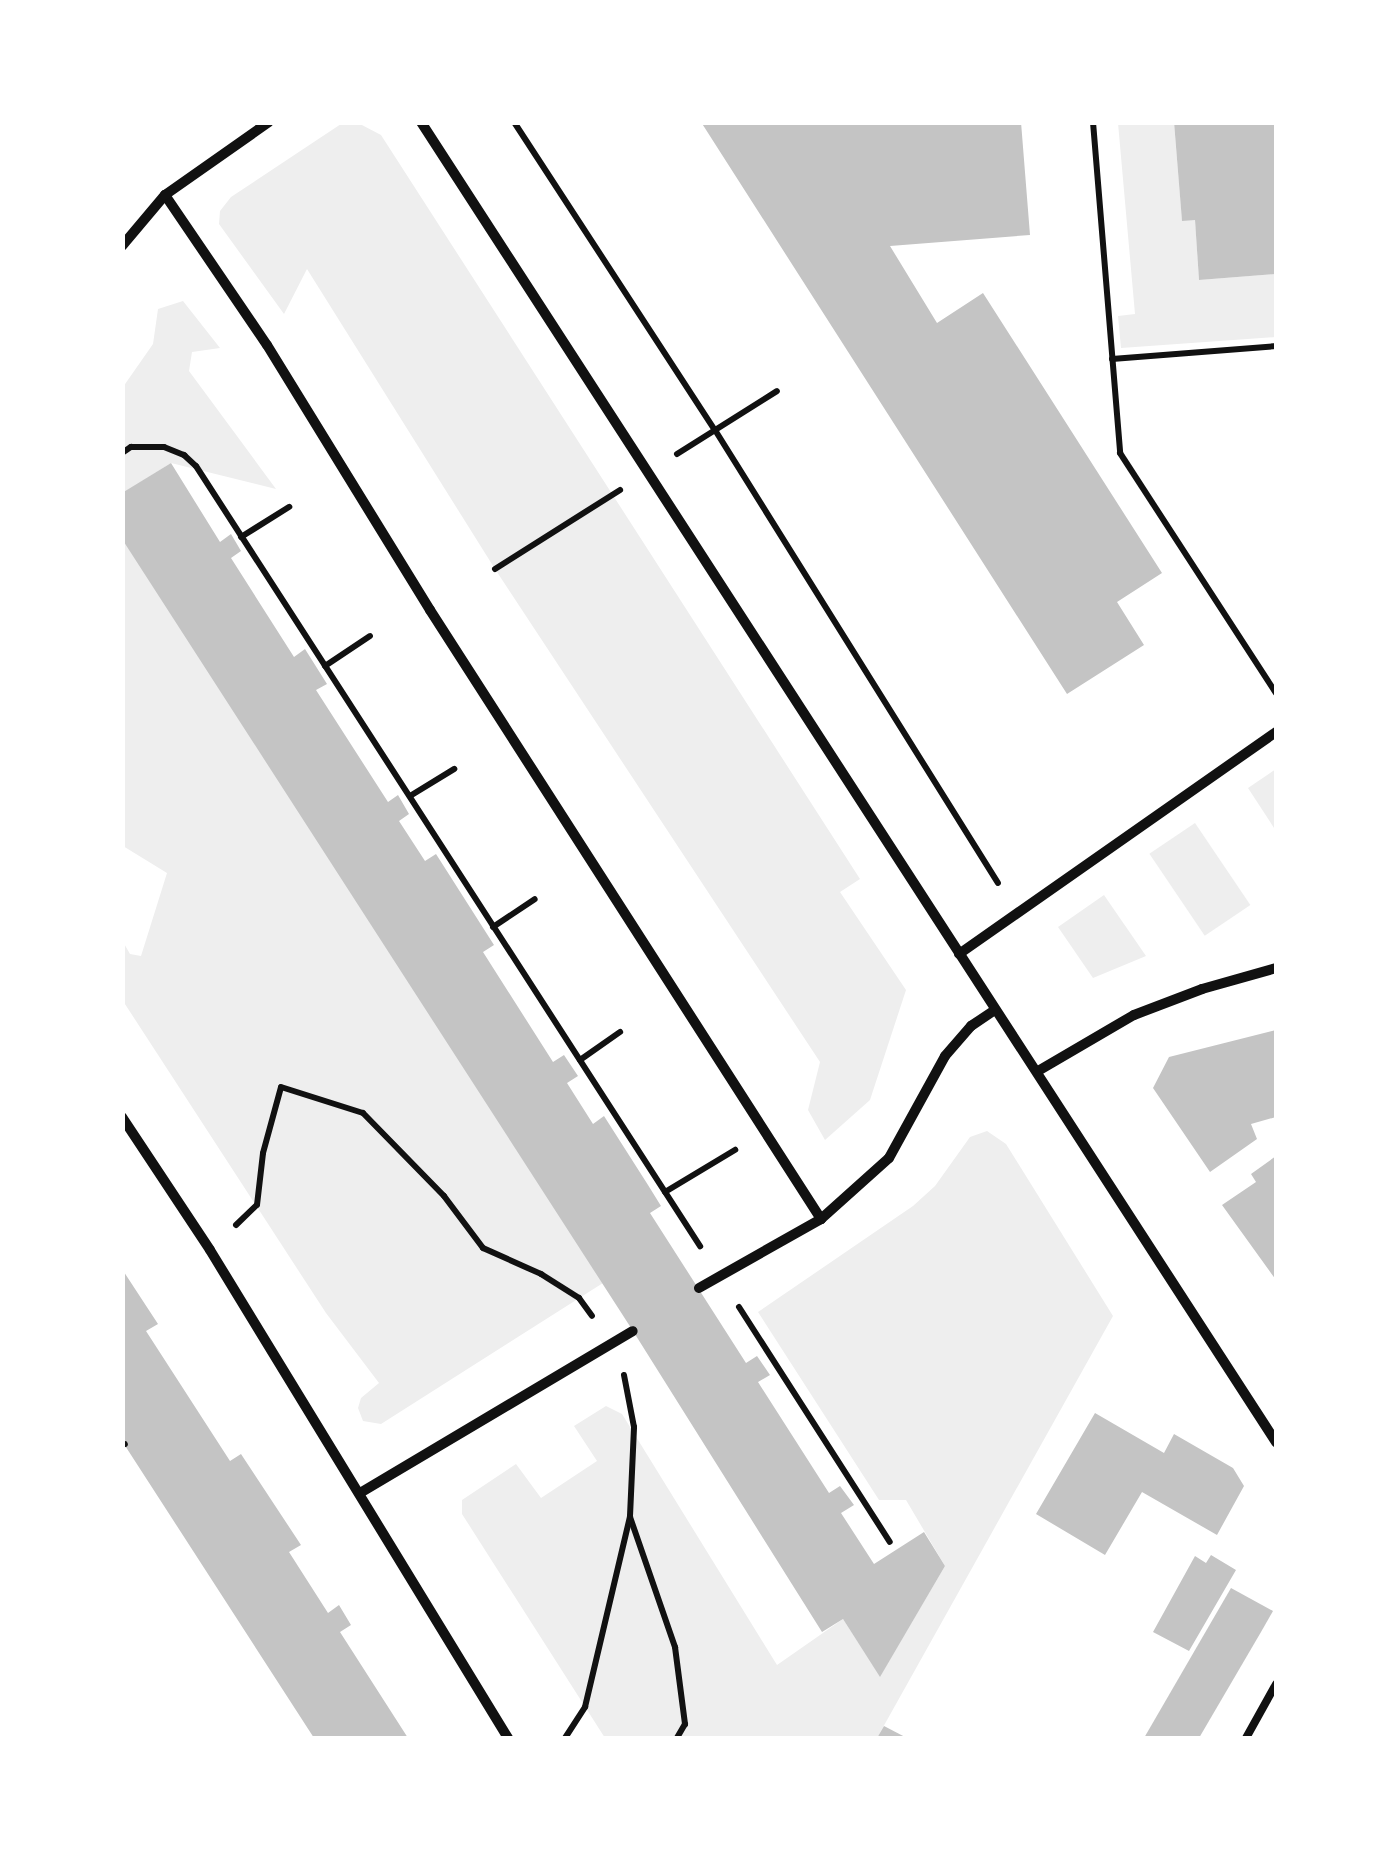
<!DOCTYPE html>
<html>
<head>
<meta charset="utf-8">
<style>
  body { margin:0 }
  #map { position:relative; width:1399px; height:1861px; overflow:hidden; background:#fff; font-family:Roboto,sans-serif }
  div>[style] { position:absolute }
  .green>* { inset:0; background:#eee; transform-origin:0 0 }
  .building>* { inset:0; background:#c4c4c4 }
  .path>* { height:6px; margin:-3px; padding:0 3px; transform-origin:3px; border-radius:3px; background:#111 }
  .service>* { height:8px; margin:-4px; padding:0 4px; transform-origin:4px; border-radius:4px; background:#111 }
  .minor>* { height:10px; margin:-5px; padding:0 5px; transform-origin:5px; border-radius:5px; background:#111 }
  span { translate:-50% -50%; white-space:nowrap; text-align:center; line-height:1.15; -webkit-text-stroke:8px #fff; paint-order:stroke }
  .frame { position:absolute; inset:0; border:125px solid #fff; pointer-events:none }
</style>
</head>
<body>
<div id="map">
  <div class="green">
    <i style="clip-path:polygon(1118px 123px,1174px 123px,1182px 220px,1195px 220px,1199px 280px,1276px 274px,1276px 337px,1121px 348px,1118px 316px,1135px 314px)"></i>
    <i style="clip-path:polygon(341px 124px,360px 124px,381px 135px,860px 879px,840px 892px,906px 990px,870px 1100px,825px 1140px,808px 1110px,820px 1062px,495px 569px,307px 269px,284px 314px,219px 224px,220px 211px,231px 197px)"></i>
    <i style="clip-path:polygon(183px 301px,220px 348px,192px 352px,189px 371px,276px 489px,171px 463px,123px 493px,123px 387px,153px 344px,158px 309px)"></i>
    <i style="clip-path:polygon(123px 539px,603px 1283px,381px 1424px,363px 1421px,358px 1408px,361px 1398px,379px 1383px,326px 1313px,123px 1001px,122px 940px,130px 954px,141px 956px,167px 873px,123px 846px)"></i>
    <i style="clip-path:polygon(1276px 769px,1276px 831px,1248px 788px)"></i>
    <i style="left:1195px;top:823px;width:99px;height:55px;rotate:56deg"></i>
    <i style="clip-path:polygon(1104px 895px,1146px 956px,1093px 978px,1058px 927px)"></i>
    <i style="clip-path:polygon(987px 1131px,1006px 1144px,1113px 1316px,877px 1738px,605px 1738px,462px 1514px,462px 1500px,516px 1464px,541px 1498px,597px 1461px,574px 1426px,606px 1406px,622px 1414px,777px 1665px,843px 1619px,880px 1676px,945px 1566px,906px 1500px,879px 1500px,758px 1312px,913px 1206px,935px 1186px,970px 1137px)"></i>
  </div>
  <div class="building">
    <i style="clip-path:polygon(701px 122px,1021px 122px,1030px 235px,890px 246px,937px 323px,983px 293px,1162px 573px,1117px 602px,1144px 645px,1067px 694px)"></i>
    <i style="clip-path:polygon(1174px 122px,1276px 122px,1276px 274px,1199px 280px,1195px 220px,1182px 221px)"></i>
    <i style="clip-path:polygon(171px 463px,220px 542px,231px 534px,241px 551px,231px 558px,294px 657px,305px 649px,327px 684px,316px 690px,388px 802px,398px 795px,409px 814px,399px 821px,425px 861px,436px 854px,494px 945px,483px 952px,553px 1062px,564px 1055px,578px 1076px,567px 1083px,593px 1124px,604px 1116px,648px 1185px,661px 1206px,650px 1213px,746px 1363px,757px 1356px,770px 1375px,758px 1382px,829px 1493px,840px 1486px,854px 1505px,841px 1513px,874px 1564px,924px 1532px,945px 1566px,880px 1677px,843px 1619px,822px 1632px,633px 1331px,122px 539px,122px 493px)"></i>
    <i style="clip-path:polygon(1276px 1030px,1276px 1117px,1251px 1124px,1257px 1139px,1210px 1172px,1153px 1088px,1169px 1057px)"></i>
    <i style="clip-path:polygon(1276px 1156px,1276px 1280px,1222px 1205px,1256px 1182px,1251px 1174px)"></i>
    <i style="clip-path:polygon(122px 1269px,158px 1324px,146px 1331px,230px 1461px,241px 1454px,301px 1545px,289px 1552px,328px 1613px,339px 1605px,351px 1625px,340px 1632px,408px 1738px,314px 1738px,122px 1441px)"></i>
    <i style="clip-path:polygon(1095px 1413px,1164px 1453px,1174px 1434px,1233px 1468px,1244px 1486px,1217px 1535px,1142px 1492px,1105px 1555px,1036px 1514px)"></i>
    <i style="clip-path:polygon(1211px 1555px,1236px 1570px,1189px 1651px,1153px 1632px,1195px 1556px,1206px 1563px)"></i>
    <i style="clip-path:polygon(1231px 1588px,1273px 1611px,1261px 1632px,1199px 1738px,1144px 1738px)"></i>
    <i style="clip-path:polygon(884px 1726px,907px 1738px,877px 1738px)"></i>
  </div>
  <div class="path">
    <i style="left:514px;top:122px;width:368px;rotate:56.9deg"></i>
    <i style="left:715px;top:430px;width:534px;rotate:58.01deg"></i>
    <i style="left:1093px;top:122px;width:332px;rotate:85.3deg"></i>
    <i style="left:1120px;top:453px;width:286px;rotate:57deg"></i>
    <i style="left:1112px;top:359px;width:165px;rotate:-4.5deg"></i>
    <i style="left:122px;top:453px;width:11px;rotate:-34deg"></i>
    <i style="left:131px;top:447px;width:33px"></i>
    <i style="left:164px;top:447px;width:22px;rotate:22deg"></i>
    <i style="left:184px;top:455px;width:16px;rotate:43deg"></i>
    <i style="left:196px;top:466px;width:929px;rotate:57.13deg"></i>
    <i style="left:677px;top:454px;width:118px;rotate:-32.2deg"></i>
    <i style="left:241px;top:537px;width:57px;rotate:-32deg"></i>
    <i style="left:495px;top:569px;width:148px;rotate:-32.3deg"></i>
    <i style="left:325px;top:666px;width:54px;rotate:-33.7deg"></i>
    <i style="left:410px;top:796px;width:52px;rotate:-31.5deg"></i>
    <i style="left:493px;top:927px;width:50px;rotate:-33.7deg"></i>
    <i style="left:580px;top:1060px;width:49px;rotate:-35deg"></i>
    <i style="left:665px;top:1192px;width:82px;rotate:-31deg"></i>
    <i style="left:236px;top:1225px;width:29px;rotate:-44deg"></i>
    <i style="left:257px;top:1205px;width:52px;rotate:-83.4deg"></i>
    <i style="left:263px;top:1153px;width:68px;rotate:-74.7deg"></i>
    <i style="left:281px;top:1087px;width:86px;rotate:17.6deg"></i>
    <i style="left:363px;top:1113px;width:116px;rotate:45.7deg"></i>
    <i style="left:444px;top:1196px;width:65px;rotate:53.1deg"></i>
    <i style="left:483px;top:1248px;width:64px;rotate:24.1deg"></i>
    <i style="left:541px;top:1274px;width:45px;rotate:32.3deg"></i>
    <i style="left:579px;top:1298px;width:22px;rotate:54deg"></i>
    <i style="left:739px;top:1307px;width:279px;rotate:57.3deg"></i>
    <i style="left:122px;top:1445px;width:3px;rotate:-18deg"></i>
    <i style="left:630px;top:1517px;width:138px;rotate:70.9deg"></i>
    <i style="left:675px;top:1647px;width:78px;rotate:82.6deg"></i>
    <i style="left:685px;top:1724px;width:16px;rotate:120deg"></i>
    <i style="left:565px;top:1738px;width:37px;rotate:-57deg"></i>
    <i style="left:585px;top:1707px;width:196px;rotate:-76.7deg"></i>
    <i style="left:630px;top:1516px;width:89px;rotate:-87.4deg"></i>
    <i style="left:634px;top:1427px;width:53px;rotate:-100.9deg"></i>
  </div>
  <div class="service">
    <i style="left:1246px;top:1738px;width:62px;rotate:-60.9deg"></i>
  </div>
  <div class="minor">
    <i style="left:421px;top:122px;width:1573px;rotate:57.07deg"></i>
    <i style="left:165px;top:195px;width:181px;rotate:55.8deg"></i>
    <i style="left:267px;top:345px;width:311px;rotate:58.4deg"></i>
    <i style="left:430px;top:610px;width:724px;rotate:57.3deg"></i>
    <i style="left:122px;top:246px;width:67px;rotate:-49.9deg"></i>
    <i style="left:165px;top:195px;width:127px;rotate:-35.1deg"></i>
    <i style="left:959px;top:954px;width:387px;rotate:-35deg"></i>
    <i style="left:1038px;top:1071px;width:111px;rotate:-30.3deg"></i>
    <i style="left:1134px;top:1015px;width:73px;rotate:-20.9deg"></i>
    <i style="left:1202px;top:989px;width:77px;rotate:-15.8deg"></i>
    <i style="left:122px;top:1117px;width:159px;rotate:56.5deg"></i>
    <i style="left:210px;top:1250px;width:572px;rotate:58.59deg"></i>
    <i style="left:699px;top:1288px;width:140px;rotate:-29.5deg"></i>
    <i style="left:821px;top:1219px;width:91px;rotate:-41.9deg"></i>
    <i style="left:889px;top:1158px;width:116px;rotate:-61.2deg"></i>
    <i style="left:945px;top:1056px;width:40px;rotate:-49deg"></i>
    <i style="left:971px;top:1026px;width:29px;rotate:-34deg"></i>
    <i style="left:360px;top:1493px;width:317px;rotate:-30.7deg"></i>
  </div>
  <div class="frame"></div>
</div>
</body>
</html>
